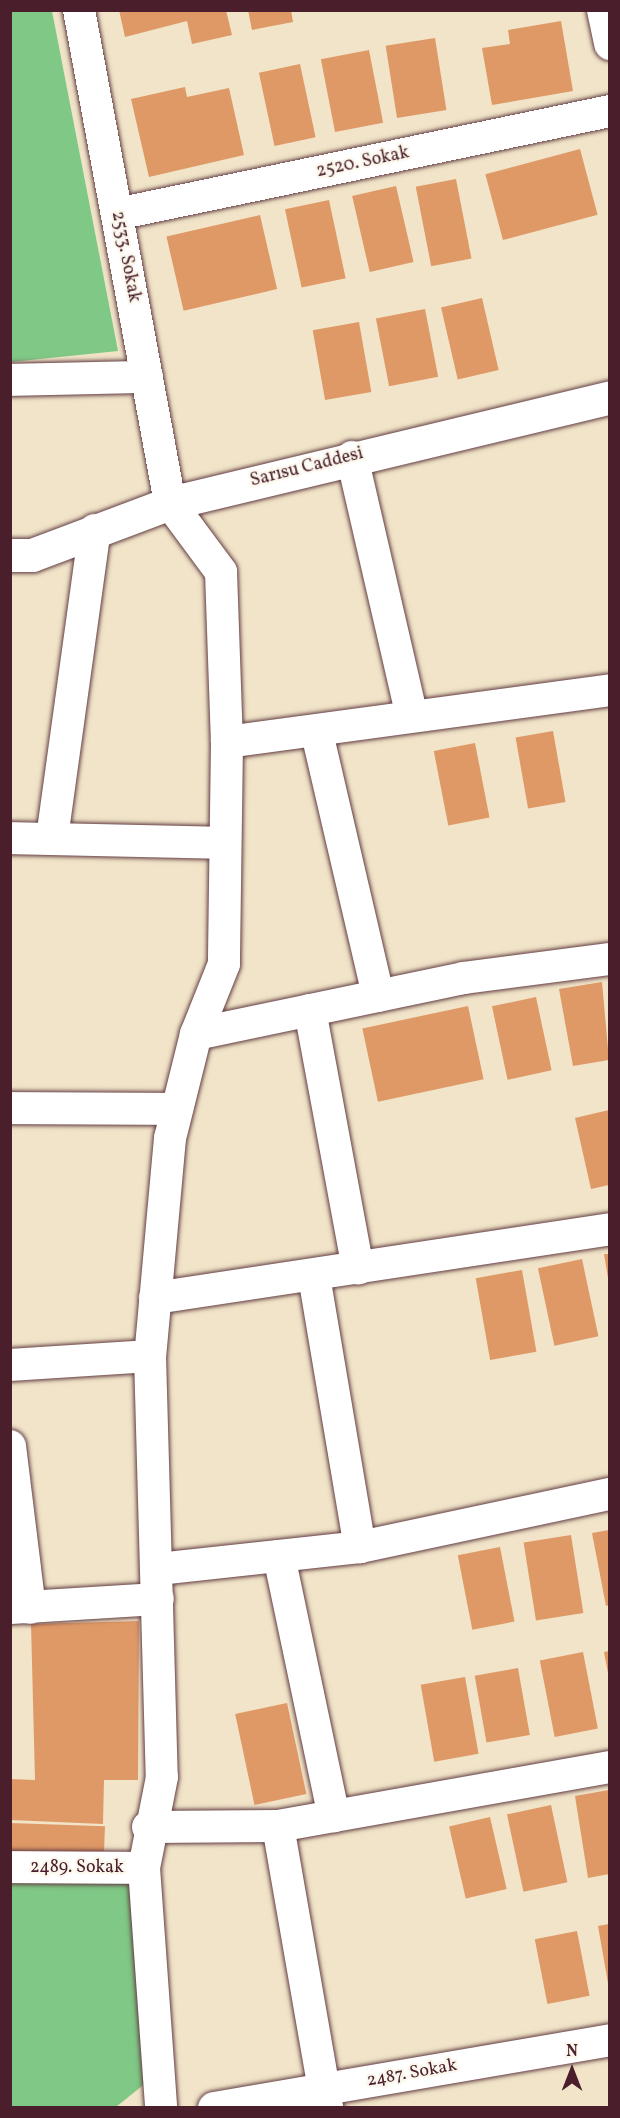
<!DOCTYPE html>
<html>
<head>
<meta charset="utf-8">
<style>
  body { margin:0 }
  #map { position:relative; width:620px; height:2118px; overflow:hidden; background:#f1e4c8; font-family:Vollkorn,serif }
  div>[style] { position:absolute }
  .green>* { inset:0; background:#7fc885 }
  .building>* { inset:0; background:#df9966; transform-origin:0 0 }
  .roads { filter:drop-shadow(0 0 2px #633d43) drop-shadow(0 0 2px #633d43) }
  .street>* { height:32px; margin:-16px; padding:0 16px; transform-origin:16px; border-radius:16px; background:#fff }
  .secondary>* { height:33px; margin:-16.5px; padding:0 16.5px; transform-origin:16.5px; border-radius:16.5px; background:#fff }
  span { translate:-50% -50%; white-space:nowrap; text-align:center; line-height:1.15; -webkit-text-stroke:4.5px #fbf7ec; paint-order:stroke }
  .street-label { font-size:18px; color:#4a1f2b }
  .frame { position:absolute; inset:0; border:12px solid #4a1f2b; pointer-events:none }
  .north { position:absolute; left:542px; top:2040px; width:60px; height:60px; -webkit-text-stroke:4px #fbf7ec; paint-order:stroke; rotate:0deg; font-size:16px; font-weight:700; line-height:24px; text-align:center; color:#4a1f2b }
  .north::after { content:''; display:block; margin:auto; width:21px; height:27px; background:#4a1f2b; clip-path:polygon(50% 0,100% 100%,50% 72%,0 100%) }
</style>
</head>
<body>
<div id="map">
  <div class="green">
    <i style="clip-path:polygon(11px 10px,52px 11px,118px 351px,11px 362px)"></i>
    <i style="clip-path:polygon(11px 1881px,132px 1883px,147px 2082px,116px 2107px,11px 2108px)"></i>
  </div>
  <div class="building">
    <i style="clip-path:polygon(119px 10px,226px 10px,232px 35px,192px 44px,187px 21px,125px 37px)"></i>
    <i style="clip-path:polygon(248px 10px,291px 10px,293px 22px,252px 30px)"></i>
    <i style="clip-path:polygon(561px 21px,573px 91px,492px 105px,482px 48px,510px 44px,508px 30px)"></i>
    <i style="left:435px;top:38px;width:73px;height:50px;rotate:81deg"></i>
    <i style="left:369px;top:50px;width:74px;height:49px;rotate:79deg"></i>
    <i style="left:300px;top:64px;width:75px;height:42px;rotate:78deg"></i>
    <i style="clip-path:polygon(185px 87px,187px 97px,229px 88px,244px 155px,149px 177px,131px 99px)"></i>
    <i style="left:580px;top:149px;width:68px;height:98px;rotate:75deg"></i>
    <i style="left:456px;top:179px;width:81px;height:41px;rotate:79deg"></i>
    <i style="left:396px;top:186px;width:78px;height:45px;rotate:77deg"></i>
    <i style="left:329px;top:200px;width:80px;height:45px;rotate:78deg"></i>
    <i style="left:260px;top:215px;width:76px;height:96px;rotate:77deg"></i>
    <i style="left:482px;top:298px;width:74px;height:42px;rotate:77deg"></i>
    <i style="left:425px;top:309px;width:69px;height:50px;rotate:79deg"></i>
    <i style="left:359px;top:322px;width:71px;height:47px;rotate:80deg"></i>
    <i style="left:553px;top:731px;width:72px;height:38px;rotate:80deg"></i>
    <i style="left:475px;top:743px;width:76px;height:42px;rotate:79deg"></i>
    <i style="clip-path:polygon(602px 982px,609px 1060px,573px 1066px,559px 989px)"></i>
    <i style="left:536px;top:997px;width:75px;height:45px;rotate:78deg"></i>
    <i style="left:468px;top:1006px;width:75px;height:108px;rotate:78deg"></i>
    <i style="clip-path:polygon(609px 1110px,609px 1185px,591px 1189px,575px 1118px)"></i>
    <i style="clip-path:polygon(604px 1254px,609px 1254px,609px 1278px,608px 1278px)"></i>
    <i style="left:582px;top:1259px;width:79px;height:45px;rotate:78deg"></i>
    <i style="left:522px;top:1270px;width:83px;height:47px;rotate:80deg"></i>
    <i style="clip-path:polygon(609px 1530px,609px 1605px,606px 1606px,592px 1533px)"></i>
    <i style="left:571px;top:1535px;width:79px;height:48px;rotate:81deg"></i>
    <i style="left:500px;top:1547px;width:76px;height:43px;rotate:79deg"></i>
    <i style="clip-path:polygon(139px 1621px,138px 1780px,104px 1780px,103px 1824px,10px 1820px,10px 1779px,35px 1780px,31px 1624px)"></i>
    <i style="clip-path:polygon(609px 1651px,609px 1673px,608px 1673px,604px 1652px)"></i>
    <i style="left:583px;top:1652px;width:78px;height:44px;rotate:79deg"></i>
    <i style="left:518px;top:1668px;width:68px;height:44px;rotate:80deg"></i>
    <i style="left:465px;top:1677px;width:78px;height:45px;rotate:80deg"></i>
    <i style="left:287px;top:1703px;width:93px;height:53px;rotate:78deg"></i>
    <i style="clip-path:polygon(609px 1790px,609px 1874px,588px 1878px,575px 1796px)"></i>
    <i style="left:551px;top:1805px;width:79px;height:45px;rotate:78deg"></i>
    <i style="left:490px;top:1817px;width:74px;height:42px;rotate:77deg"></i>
    <i style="left:10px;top:1823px;width:95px;height:39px;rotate:2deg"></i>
    <i style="clip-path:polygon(609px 1924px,609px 1983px,608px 1983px,598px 1926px)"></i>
    <i style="left:577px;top:1931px;width:66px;height:43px;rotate:79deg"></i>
  </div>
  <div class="roads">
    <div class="street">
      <i style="left:79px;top:10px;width:501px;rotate:79.54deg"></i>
      <i style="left:170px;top:503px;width:86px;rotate:53.5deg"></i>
      <i style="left:221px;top:572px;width:170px;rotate:88deg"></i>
      <i style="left:227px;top:742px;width:222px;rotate:90.8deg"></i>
      <i style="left:224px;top:964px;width:75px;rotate:111.8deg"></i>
      <i style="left:196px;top:1034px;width:107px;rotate:104deg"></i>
      <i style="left:170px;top:1138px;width:219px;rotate:95.2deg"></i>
      <i style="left:150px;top:1356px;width:421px;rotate:88.4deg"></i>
      <i style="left:162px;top:1777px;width:93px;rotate:101.2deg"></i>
      <i style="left:144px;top:1868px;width:241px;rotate:85.9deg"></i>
      <i style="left:603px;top:10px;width:35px;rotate:78deg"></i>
      <i style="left:117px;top:214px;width:504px;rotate:-11.8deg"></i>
      <i style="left:10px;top:380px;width:137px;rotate:-1.3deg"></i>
      <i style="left:352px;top:457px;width:266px;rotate:77deg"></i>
      <i style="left:317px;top:733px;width:270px;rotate:76.9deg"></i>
      <i style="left:227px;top:742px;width:387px;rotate:-7.7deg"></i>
      <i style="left:10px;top:838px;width:215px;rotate:1.3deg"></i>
      <i style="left:52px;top:838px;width:311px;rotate:-82.1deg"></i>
      <i style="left:310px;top:1010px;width:263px;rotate:79.5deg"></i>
      <i style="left:196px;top:1034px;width:273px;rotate:-11.8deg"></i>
      <i style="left:463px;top:978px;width:148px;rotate:-7.4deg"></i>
      <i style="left:10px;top:1108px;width:167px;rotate:0.3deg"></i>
      <i style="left:314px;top:1276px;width:275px;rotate:80.4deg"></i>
      <i style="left:155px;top:1298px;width:460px;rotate:-8.6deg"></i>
      <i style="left:10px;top:1365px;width:140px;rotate:-3.7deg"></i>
      <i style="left:10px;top:1446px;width:163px;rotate:83deg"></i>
      <i style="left:279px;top:1556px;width:266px;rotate:78.1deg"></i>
      <i style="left:158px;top:1569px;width:203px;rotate:-6.2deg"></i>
      <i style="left:360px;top:1547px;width:256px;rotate:-12deg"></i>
      <i style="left:10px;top:1608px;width:148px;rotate:-3.5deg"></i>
      <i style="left:278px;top:1826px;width:286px;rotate:80.1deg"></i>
      <i style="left:148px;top:1827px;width:130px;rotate:-0.4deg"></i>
      <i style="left:278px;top:1826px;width:337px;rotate:-10.1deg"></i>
      <i style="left:10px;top:1867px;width:134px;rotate:0.4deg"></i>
      <i style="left:214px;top:2108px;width:402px;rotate:-9.7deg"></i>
    </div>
    <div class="secondary">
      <i style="left:10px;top:555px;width:22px"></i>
      <i style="left:32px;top:555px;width:147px;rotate:-20.6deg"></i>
      <i style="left:170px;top:503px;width:453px;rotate:-13.5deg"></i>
    </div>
  </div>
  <div class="street-label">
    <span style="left:363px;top:163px;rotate:-12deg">2520. Sokak</span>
    <span style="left:125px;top:257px;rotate:79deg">2533. Sokak</span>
    <span style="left:307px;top:468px;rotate:-14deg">Sarısu Caddesi</span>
    <span style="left:77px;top:1868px">2489. Sokak</span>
    <span style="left:412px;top:2074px;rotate:-10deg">2487. Sokak</span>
  </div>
  <div class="frame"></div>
  <div class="north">N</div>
</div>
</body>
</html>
